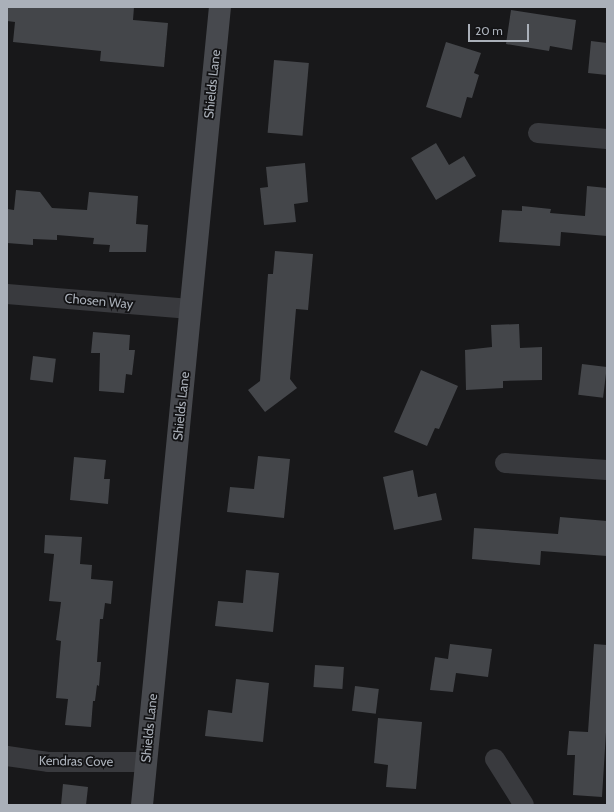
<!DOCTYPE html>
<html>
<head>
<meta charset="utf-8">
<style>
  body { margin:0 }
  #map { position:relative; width:614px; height:812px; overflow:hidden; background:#18181a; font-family:Cabin,sans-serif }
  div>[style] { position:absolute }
  .building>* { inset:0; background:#44464a; transform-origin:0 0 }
  .minor>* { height:20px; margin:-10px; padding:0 10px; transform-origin:10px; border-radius:10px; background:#393a3e }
  .secondary>* { height:22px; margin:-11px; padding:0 11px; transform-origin:11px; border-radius:11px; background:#47494e }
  span { translate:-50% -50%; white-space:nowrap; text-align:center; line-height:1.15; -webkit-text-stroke:3.5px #131315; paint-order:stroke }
  .street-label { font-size:13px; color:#aab0b9 }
  .frame { position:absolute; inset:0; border:8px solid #aab0b9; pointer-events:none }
  .scale { position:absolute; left:468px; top:24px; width:61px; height:18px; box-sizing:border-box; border:2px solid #aab0b9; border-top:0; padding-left:5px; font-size:12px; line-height:14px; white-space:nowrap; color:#aab0b9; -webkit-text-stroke:3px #131315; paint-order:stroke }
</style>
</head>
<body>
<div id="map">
  <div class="building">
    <i style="clip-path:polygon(7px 7px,134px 7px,133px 20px,168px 23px,164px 67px,100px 61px,101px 51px,13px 42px,15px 22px,7px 21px)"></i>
    <i style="clip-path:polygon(511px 10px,576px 20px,572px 50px,550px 46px,549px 51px,506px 44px)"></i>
    <i style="clip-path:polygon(591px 41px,607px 43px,607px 75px,588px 73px)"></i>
    <i style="clip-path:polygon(446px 42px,481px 53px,474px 73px,479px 75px,472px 98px,467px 97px,461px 118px,426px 107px)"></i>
    <i style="left:274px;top:60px;width:35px;height:73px;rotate:5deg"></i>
    <i style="clip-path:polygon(436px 143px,449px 165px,464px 156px,476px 176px,436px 200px,411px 158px)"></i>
    <i style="clip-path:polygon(305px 163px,308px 202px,294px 204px,296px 222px,264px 225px,260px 188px,268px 187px,266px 167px)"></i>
    <i style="clip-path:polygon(587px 186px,607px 188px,607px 236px,561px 232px,560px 246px,499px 242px,502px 210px,522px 211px,522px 206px,551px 209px,550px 213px,585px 216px)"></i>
    <i style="clip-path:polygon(16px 190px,40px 192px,52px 208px,87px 210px,89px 192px,138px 196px,136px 224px,148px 225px,146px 252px,109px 252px,110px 245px,93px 244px,94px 238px,57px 235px,57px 240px,33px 239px,33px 245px,7px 243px,7px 209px,14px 210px)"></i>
    <i style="clip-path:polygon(275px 251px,313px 254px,308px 310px,296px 309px,290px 379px,297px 388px,265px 412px,248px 390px,260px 381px,268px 274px,273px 274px)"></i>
    <i style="clip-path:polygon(519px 324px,520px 348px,542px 347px,542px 380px,503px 381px,503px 388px,466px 390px,465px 350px,492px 347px,491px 325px)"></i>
    <i style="clip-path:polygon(93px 332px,130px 335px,129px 350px,135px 350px,132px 375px,126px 374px,124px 393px,99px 391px,100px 353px,91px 353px)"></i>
    <i style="left:33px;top:356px;width:23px;height:24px;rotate:7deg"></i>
    <i style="left:582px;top:364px;width:25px;height:31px;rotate:7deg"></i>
    <i style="clip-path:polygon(421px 370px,458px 386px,439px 429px,435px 428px,427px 446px,394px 432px)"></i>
    <i style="clip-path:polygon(258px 456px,290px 459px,284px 518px,227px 512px,230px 487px,254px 489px)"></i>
    <i style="clip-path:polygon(74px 457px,106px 460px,104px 479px,110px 479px,108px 504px,70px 500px)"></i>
    <i style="clip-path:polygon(413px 470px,418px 497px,436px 493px,442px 520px,394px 530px,383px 477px)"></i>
    <i style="clip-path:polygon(560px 517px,607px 521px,607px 556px,541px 551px,540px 565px,472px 559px,474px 528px,558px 534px)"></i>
    <i style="clip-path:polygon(45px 535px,82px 537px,80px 564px,92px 565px,91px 579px,113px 581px,111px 604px,105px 603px,103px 619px,100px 619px,97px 662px,101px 662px,99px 686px,97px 685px,95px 701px,93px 701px,91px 727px,65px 725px,68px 699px,56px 698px,61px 641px,56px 640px,61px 602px,49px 601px,54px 554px,44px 553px)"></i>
    <i style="clip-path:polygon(246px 570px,279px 573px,273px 632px,215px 626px,218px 601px,243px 603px)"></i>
    <i style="clip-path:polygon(450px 644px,492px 649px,488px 677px,456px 673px,453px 692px,430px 690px,435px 657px,448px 659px)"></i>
    <i style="clip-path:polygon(594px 644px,607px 645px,607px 716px,602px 797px,573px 795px,575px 755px,567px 755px,569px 731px,588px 732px)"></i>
    <i style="left:315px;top:665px;width:29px;height:22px;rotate:4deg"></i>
    <i style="clip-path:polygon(236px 679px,269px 683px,263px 742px,205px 736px,208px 710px,232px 713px)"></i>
    <i style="left:355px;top:686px;width:24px;height:25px;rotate:7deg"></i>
    <i style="clip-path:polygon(378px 718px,422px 722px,416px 789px,386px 787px,388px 765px,374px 763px)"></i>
    <i style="clip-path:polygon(63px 784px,88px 787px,86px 805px,61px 805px)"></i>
  </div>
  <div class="minor">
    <i style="left:538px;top:133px;width:69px;rotate:5deg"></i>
    <i style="left:7px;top:294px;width:184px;rotate:4.7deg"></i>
    <i style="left:505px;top:463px;width:102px;rotate:3.9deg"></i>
    <i style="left:7px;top:756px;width:41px;rotate:8.3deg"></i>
    <i style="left:48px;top:762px;width:98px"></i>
    <i style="left:495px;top:759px;width:54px;rotate:57.8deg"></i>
  </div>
  <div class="secondary">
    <i style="left:142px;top:805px;width:802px;rotate:-84.42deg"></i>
  </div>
  <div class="street-label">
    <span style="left:212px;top:84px;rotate:-84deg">Shields Lane</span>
    <span style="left:99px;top:301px;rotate:5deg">Chosen Way</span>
    <span style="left:181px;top:406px;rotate:-84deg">Shields Lane</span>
    <span style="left:149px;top:728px;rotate:-84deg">Shields Lane</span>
    <span style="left:76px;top:761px;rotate:1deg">Kendras Cove</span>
  </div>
  <div class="frame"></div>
  <div class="scale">20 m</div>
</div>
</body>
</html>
